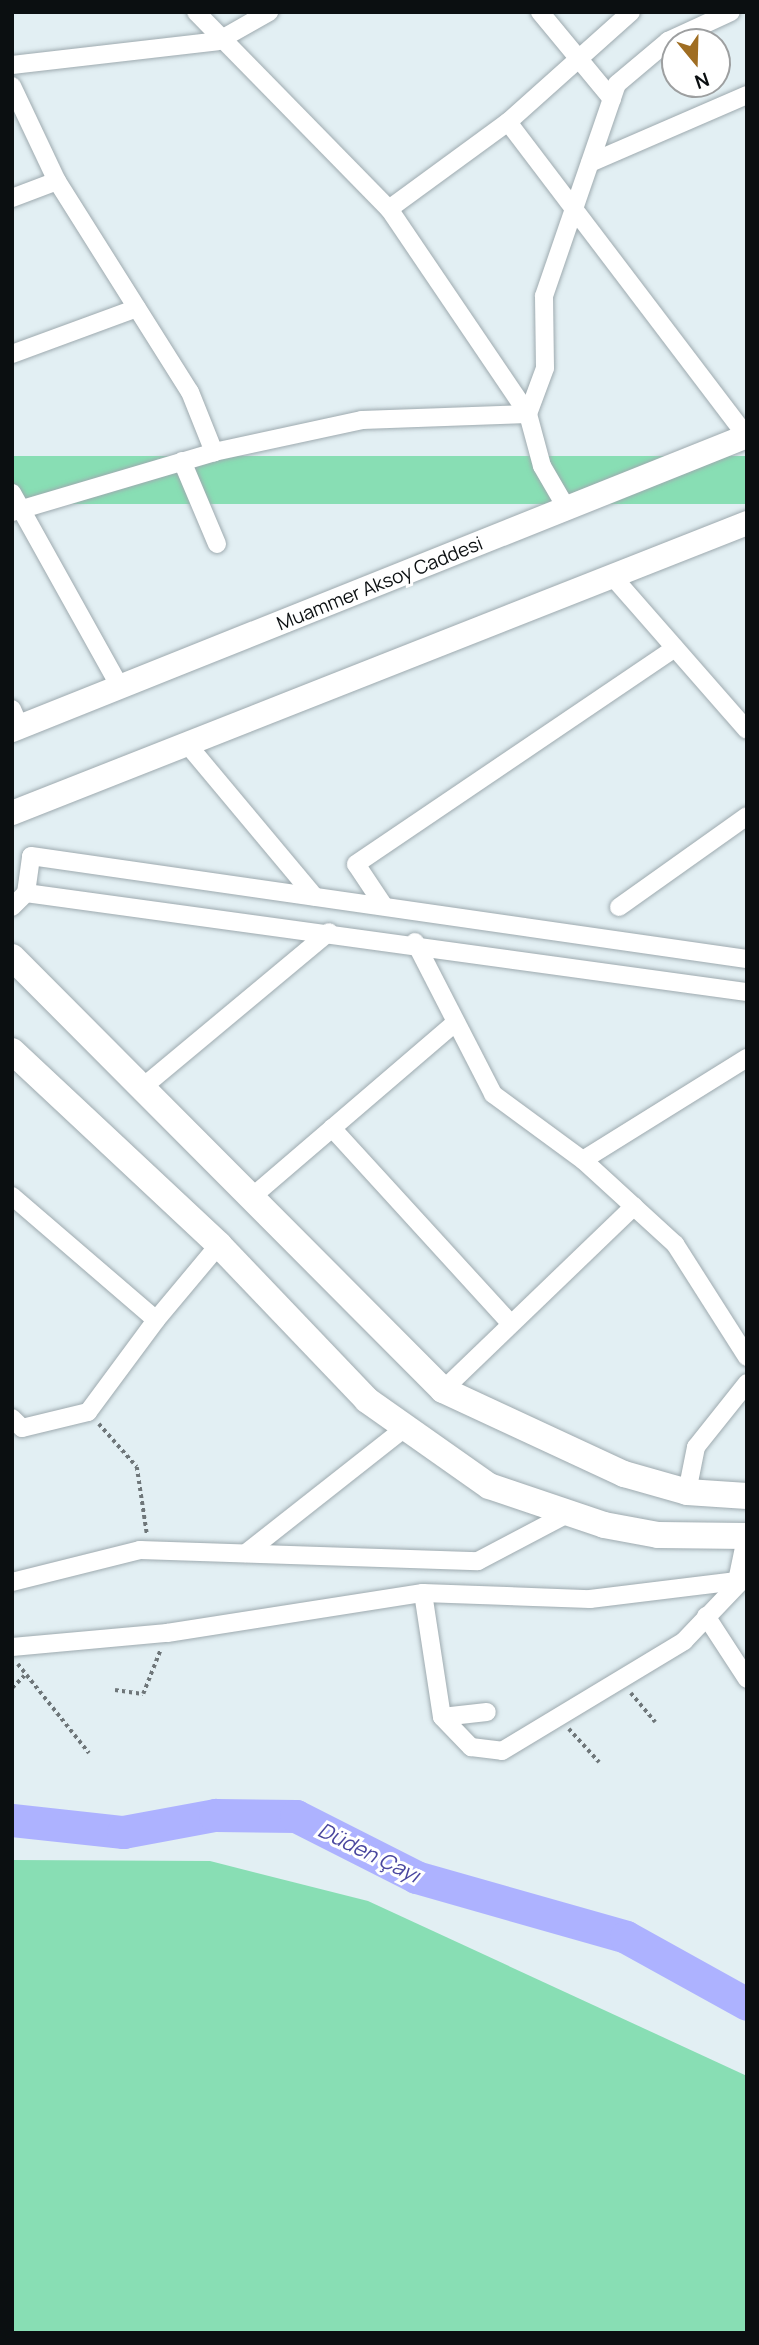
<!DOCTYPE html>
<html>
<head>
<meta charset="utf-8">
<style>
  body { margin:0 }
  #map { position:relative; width:759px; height:2345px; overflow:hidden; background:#e2eff3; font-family:Manrope,sans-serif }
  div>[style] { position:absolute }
  .green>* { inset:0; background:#88deb4; transform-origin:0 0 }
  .river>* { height:33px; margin:-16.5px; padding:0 16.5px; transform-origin:16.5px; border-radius:16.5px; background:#adb2ff }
  .path>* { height:3.5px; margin-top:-1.75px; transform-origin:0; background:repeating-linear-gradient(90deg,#6e7679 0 3.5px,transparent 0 7px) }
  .roads { filter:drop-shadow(0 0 2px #9eaaaf) drop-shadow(0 0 2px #9eaaaf) }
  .street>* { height:18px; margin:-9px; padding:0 9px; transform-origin:9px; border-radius:9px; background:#fff }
  .secondary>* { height:24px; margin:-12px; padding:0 12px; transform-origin:12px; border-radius:12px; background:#fff }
  .primary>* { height:26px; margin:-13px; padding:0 13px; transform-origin:13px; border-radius:13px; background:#fff }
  span { translate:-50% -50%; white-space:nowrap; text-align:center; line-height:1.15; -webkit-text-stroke:6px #fff; paint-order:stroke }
  .street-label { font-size:19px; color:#0b0f11 }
  .water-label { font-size:21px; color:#4a479f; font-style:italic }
  .frame { position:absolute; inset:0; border:14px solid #0b0f11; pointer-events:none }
  .north { position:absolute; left:661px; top:28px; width:70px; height:70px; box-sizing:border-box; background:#fff; border:2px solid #9d9fa0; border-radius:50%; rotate:161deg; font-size:19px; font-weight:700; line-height:28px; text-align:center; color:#0b0f11 }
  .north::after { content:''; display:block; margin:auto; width:24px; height:32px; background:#9f6d22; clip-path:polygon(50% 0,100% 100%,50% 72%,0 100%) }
</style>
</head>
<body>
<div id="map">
  <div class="green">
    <i style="left:747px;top:456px;width:48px;height:792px;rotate:90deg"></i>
    <i style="clip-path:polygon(12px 1860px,210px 1861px,368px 1901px,747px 2076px,747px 2333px,12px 2333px)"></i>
  </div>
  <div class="river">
    <i style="left:12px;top:1820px;width:112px;rotate:6.2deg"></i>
    <i style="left:123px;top:1832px;width:94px;rotate:-10.5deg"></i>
    <i style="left:215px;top:1815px;width:81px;rotate:0.7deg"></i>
    <i style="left:296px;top:1816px;width:135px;rotate:26.9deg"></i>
    <i style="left:416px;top:1877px;width:218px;rotate:15.9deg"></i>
    <i style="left:626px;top:1937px;width:138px;rotate:29deg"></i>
  </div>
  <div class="path">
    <i style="left:99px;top:1424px;width:57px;rotate:48.5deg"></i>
    <i style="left:137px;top:1467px;width:68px;rotate:81.5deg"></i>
    <i style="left:18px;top:1664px;width:114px;rotate:51.4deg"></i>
    <i style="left:12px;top:1688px;width:20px;rotate:-45deg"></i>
    <i style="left:115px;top:1690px;width:28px;rotate:8deg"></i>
    <i style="left:143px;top:1694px;width:46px;rotate:-68.4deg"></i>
    <i style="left:631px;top:1693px;width:38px;rotate:50deg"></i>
    <i style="left:569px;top:1729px;width:45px;rotate:47.7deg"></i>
  </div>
  <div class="roads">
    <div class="street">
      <i style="left:540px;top:12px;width:113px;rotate:50.4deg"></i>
      <i style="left:12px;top:65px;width:207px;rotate:-6.6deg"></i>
      <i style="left:218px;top:41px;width:59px;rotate:-29.6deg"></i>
      <i style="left:12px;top:86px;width:105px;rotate:64.7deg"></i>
      <i style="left:57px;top:181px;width:249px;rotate:57.8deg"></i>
      <i style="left:190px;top:392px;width:65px;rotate:68.2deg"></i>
      <i style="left:508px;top:122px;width:165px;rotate:-41.8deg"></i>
      <i style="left:590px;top:163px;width:171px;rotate:-23.4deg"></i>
      <i style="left:12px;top:198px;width:48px;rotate:-20.7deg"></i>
      <i style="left:389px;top:209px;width:147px;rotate:-36.2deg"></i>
      <i style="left:508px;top:122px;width:394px;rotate:52.8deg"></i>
      <i style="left:12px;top:354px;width:133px;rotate:-20.2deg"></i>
      <i style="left:182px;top:461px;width:90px;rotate:67.1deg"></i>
      <i style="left:12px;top:493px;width:224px;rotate:60.9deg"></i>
      <i style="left:567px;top:509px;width:50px;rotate:-120.2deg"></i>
      <i style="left:542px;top:466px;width:54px;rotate:-105.1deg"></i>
      <i style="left:528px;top:414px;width:49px;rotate:-69.7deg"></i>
      <i style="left:545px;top:368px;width:72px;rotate:-90.8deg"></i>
      <i style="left:544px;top:296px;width:224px;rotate:-71deg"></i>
      <i style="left:617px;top:84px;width:67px;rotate:-40.1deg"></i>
      <i style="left:668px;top:41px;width:69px;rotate:-24.7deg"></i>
      <i style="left:12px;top:512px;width:211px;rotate:-16.5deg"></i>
      <i style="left:214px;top:452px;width:151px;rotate:-12.2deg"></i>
      <i style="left:362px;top:420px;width:166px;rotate:-2.1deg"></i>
      <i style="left:528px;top:414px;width:248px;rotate:-124.1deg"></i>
      <i style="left:389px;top:209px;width:276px;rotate:-134.4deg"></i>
      <i style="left:613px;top:577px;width:203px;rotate:48.8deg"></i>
      <i style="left:12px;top:709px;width:21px;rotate:67deg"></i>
      <i style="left:187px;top:744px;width:199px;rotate:50.1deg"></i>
      <i style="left:26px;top:893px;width:728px;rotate:7.82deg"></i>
      <i style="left:384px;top:906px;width:50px;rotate:-123.7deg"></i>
      <i style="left:356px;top:864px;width:385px;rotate:-34.1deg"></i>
      <i style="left:12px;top:907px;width:20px;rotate:-45deg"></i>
      <i style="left:26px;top:893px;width:37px;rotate:-82deg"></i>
      <i style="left:31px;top:856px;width:723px;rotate:8.19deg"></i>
      <i style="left:619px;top:907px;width:157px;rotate:-35.4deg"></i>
      <i style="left:415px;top:942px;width:171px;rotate:62.8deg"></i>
      <i style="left:493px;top:1094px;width:112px;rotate:36.3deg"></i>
      <i style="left:583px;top:1160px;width:125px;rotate:42.4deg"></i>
      <i style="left:675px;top:1244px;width:134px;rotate:57.5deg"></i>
      <i style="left:143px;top:1087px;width:242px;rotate:-39.8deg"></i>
      <i style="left:332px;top:1128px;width:265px;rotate:47.6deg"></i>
      <i style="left:583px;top:1160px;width:193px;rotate:-31.9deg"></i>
      <i style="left:12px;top:1196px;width:190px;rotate:40.7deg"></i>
      <i style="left:156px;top:1320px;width:95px;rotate:-50.1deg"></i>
      <i style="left:253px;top:1196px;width:267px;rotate:-40.6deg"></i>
      <i style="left:443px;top:1390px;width:265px;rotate:-43.9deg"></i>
      <i style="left:12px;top:1418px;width:14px;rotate:45deg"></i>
      <i style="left:22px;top:1428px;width:68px;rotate:-13.6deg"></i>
      <i style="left:88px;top:1412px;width:114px;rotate:-53.5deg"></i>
      <i style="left:687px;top:1492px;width:46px;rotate:-78.7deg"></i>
      <i style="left:696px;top:1447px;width:82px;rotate:-51.4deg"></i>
      <i style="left:246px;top:1553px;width:204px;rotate:-38.2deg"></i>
      <i style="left:12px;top:1582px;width:132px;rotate:-14deg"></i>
      <i style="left:140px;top:1550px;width:338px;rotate:1.9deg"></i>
      <i style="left:478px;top:1561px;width:103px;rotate:-27.8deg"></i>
      <i style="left:423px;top:1593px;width:125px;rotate:81.3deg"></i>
      <i style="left:442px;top:1717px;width:42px;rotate:46deg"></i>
      <i style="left:471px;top:1747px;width:31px;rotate:7deg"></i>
      <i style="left:502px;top:1751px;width:213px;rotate:-31.1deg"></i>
      <i style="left:684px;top:1641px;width:84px;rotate:-46.4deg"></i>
      <i style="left:706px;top:1616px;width:75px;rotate:56.9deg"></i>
      <i style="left:12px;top:1647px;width:156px;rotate:-5.2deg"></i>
      <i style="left:167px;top:1633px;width:259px;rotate:-8.9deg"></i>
      <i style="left:423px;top:1593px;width:167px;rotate:2.1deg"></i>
      <i style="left:590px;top:1599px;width:148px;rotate:-7deg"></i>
      <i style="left:737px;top:1581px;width:49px;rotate:-78.2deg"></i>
      <i style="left:442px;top:1717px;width:45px;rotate:-6.3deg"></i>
    </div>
    <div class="secondary">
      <i style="left:12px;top:730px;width:792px;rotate:-21.8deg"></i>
      <i style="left:12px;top:813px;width:790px;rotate:-21.53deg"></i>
    </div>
    <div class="primary">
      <i style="left:12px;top:957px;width:611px;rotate:45.13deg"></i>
      <i style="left:443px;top:1390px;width:200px;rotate:24.9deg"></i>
      <i style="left:624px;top:1474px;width:66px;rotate:15.9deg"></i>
      <i style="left:687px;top:1492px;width:60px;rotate:3.8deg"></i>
      <i style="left:12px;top:1051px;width:284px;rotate:43.1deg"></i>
      <i style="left:219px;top:1245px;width:214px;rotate:46.3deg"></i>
      <i style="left:367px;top:1400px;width:149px;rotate:35.2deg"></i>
      <i style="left:489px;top:1486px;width:121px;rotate:18.7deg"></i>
      <i style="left:604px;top:1525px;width:55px;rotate:10.5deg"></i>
      <i style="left:658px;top:1535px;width:89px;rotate:0.6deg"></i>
    </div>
  </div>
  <div class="street-label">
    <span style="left:380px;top:584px;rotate:-22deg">Muammer Aksoy Caddesi</span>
  </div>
  <div class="water-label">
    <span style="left:369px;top:1852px;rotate:26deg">Düden Çayı</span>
  </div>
  <div class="frame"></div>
  <div class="north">N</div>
</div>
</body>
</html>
